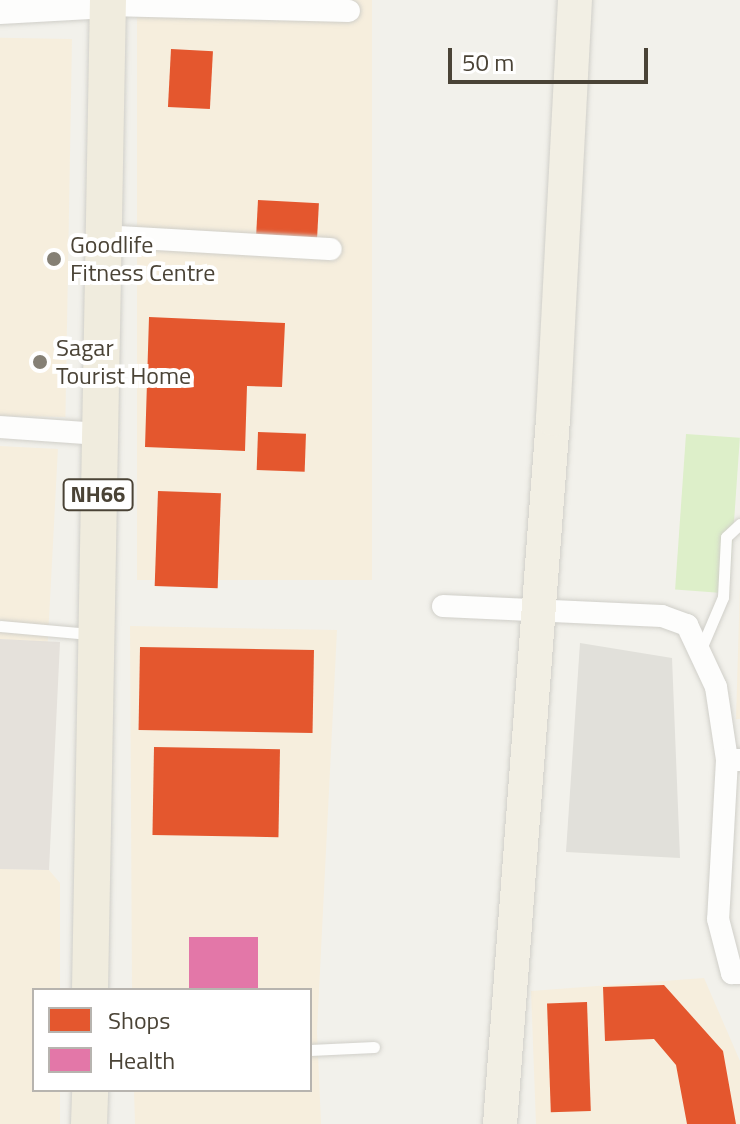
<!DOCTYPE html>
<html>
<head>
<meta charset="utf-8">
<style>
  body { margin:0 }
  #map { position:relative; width:740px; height:1124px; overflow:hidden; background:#f2f1eb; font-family:"Titillium Web",sans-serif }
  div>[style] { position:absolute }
  .commercial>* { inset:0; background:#f6eedd; transform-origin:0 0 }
  .industrial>* { inset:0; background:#e5e1db }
  .green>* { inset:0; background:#ddefc9; transform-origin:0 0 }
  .parking>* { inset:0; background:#e1e0da }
  .shops>* { inset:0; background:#e4572e; transform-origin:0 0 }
  .health>* { inset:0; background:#e377a8; transform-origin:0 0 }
  .roads { filter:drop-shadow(0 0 2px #d0cfc9) drop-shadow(0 0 2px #d0cfc9) }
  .service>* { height:11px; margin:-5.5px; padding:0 5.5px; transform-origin:5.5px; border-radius:5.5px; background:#fdfdfc }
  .minor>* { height:22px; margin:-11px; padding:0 11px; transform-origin:11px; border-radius:11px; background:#fdfdfc }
  .tertiary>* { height:26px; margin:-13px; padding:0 13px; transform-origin:13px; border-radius:13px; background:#fdfdfc }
  .primary>* { height:34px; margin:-17px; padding:0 17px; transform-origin:17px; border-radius:17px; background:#f2efe4 }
  .trunk>* { height:36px; margin:-18px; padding:0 18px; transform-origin:18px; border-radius:18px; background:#f0ecde }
  .dots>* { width:22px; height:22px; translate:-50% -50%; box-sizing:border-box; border:4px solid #fff; border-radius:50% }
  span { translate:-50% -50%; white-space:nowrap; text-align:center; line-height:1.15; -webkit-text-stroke:8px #fff; paint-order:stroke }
  .shield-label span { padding:2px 6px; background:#fff; border:2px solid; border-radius:6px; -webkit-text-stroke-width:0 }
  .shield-label { font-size:22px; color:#4a4336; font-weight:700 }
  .poi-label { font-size:24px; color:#4a4336 }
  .left { translate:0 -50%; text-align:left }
  .legend { position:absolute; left:32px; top:988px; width:280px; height:104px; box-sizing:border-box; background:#fff; border:2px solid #b7b4af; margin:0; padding:10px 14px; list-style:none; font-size:24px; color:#4a4336 }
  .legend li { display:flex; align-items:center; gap:16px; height:40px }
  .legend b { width:40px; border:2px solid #b7b4af }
  .scale { position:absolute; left:448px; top:48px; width:200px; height:36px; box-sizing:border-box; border:4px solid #4a4336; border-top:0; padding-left:10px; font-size:24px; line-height:28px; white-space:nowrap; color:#4a4336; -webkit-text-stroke:6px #fff; paint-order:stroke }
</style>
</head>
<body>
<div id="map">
  <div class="commercial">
    <i style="left:137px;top:0;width:235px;height:580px"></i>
    <i style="left:72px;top:39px;width:378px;height:72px;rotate:91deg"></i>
    <i style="left:0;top:446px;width:58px;height:193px;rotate:3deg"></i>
    <i style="clip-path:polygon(740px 585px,740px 719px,736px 719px)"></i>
    <i style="clip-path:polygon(130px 626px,337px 630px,317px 1031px,321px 1124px,135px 1124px,134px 1090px,310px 1090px,310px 990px,132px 990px)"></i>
    <i style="clip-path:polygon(0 869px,49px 870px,60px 883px,60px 990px,34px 990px,34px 1090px,60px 1090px,60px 1124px,0 1124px)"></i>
    <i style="clip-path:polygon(704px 978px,740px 1061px,740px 1124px,536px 1124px,531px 991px)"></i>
  </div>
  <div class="industrial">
    <i style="clip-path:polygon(0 639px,60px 642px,49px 870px,0 869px)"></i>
  </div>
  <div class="green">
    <i style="left:686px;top:434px;width:54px;height:156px;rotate:4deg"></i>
  </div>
  <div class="parking">
    <i style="clip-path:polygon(580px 643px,672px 658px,680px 858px,566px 852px)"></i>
  </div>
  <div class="shops">
    <i style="left:171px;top:49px;width:42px;height:58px;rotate:3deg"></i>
    <i style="left:258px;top:200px;width:61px;height:38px;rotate:3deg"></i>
    <i style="clip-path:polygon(149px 317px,285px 323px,282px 387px,247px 386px,245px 451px,145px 447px)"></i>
    <i style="left:258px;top:432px;width:48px;height:38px;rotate:2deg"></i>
    <i style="left:158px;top:491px;width:63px;height:95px;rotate:2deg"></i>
    <i style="left:140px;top:647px;width:174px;height:83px;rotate:1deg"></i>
    <i style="left:154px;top:747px;width:126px;height:88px;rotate:1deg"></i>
    <i style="clip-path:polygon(664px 985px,723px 1051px,736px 1124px,687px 1124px,676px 1065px,654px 1039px,605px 1041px,603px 987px)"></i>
    <i style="left:587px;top:1002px;width:109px;height:40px;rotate:88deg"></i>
  </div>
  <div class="health">
    <i style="left:189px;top:937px;width:69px;height:53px"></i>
  </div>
  <div class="roads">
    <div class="service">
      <i style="left:0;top:626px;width:90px;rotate:5.1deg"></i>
      <i style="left:700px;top:651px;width:59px;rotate:-66.9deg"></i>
      <i style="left:723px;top:597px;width:60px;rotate:-87.1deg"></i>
      <i style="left:726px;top:537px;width:19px;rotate:-43deg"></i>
      <i style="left:310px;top:1050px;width:64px;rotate:-2.7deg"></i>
    </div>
    <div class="minor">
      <i style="left:108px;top:5px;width:241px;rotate:1.4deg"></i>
      <i style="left:103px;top:236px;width:228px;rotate:3.3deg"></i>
      <i style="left:0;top:427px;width:99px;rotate:4deg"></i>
      <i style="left:443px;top:606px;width:219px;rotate:2.6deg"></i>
      <i style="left:662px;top:616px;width:27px;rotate:20deg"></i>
      <i style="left:687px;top:625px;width:68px;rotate:64.9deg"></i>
      <i style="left:716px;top:687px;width:74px;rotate:81.4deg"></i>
      <i style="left:727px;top:760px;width:13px"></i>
      <i style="left:727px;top:760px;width:159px;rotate:93.2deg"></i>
      <i style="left:718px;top:919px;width:56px;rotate:75.5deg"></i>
      <i style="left:732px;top:973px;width:8px"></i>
    </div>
    <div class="tertiary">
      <i style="left:0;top:11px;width:108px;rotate:-3.2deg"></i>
    </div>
    <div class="primary">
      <i style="left:500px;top:1124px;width:707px;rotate:-85.7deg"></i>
      <i style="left:553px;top:419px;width:420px;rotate:-87deg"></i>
    </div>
    <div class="trunk">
      <i style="left:90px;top:990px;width:990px;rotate:-88.96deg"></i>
      <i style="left:89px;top:1124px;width:34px;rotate:-88deg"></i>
    </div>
  </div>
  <div class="dots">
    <i style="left:54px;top:259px;background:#858075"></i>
    <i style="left:40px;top:362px;background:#858075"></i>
  </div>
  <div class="shield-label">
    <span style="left:98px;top:495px">NH66</span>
  </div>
  <div class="poi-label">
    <span class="left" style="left:70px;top:259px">Goodlife<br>Fitness Centre</span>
    <span class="left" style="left:56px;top:362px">Sagar<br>Tourist Home</span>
  </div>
  <ul class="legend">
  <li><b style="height:22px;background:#e4572e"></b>Shops</li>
  <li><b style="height:22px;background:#e377a8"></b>Health</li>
  </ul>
  <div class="scale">50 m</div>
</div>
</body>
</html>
